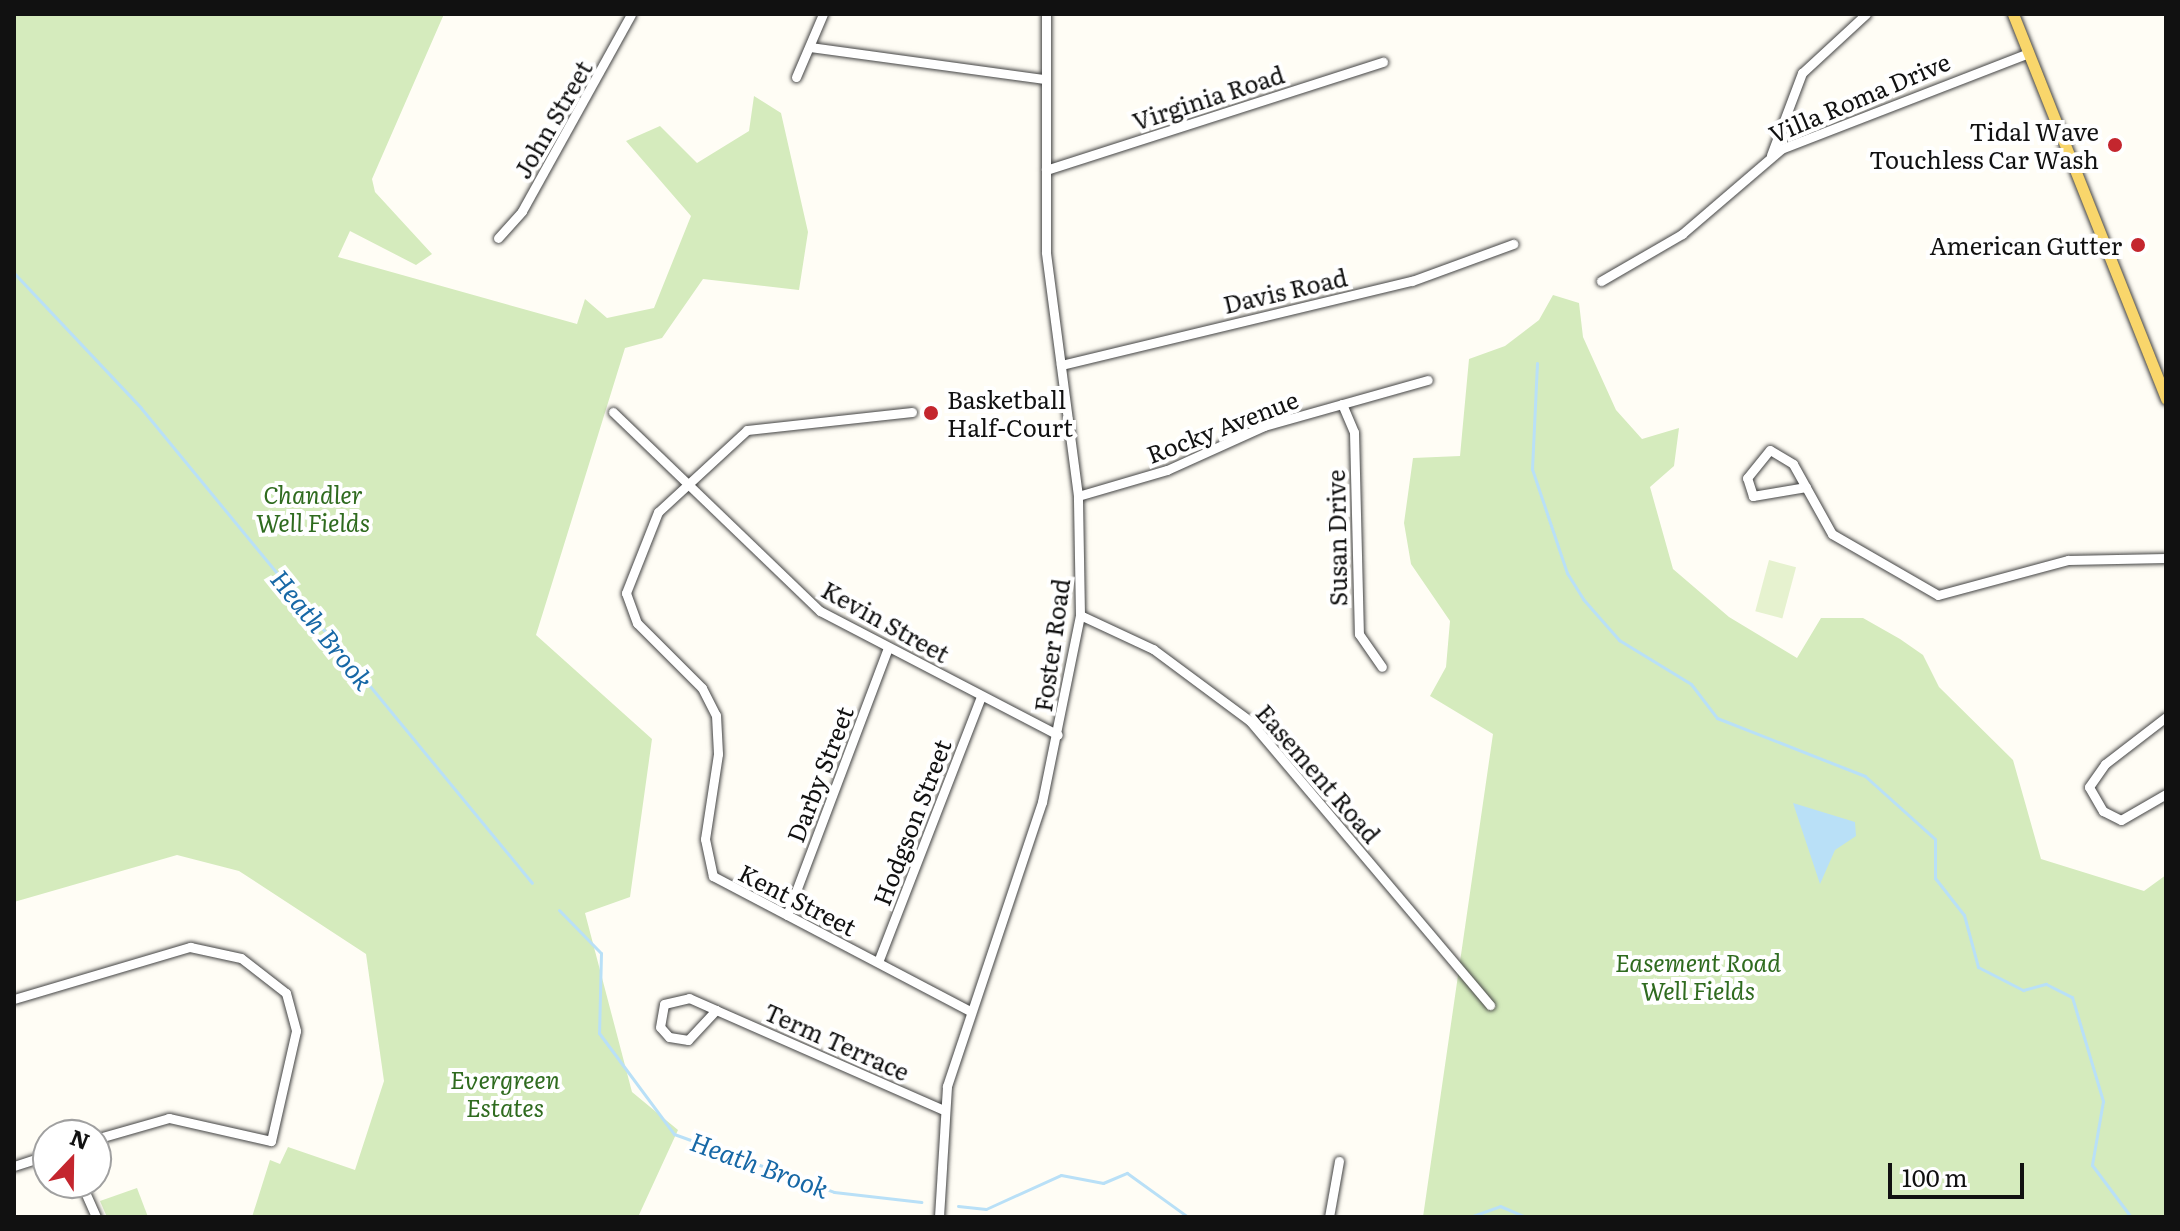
<!DOCTYPE html>
<html>
<head>
<meta charset="utf-8">
<style>
  body { margin:0 }
  #map { position:relative; width:2180px; height:1231px; overflow:hidden; background:#fffdf5; font-family:Literata,serif }
  div>[style] { position:absolute }
  .green>* { inset:0; background:#d5ebbd }
  .pitch>* { inset:0; background:#e6f2cf; transform-origin:0 0 }
  .water>* { inset:0; background:#b9e0f7 }
  .stream>* { height:3px; margin:-1.5px; padding:0 1.5px; transform-origin:1.5px; border-radius:1.5px; background:#b9e0f7 }
  .roads { filter:drop-shadow(0 0 2px #444) drop-shadow(0 0 2px #444) }
  .minor>* { height:9px; margin:-4.5px; padding:0 4.5px; transform-origin:4.5px; border-radius:4.5px; background:#fff }
  .major>* { height:11px; margin:-5.5px; padding:0 5.5px; transform-origin:5.5px; border-radius:5.5px; background:#f9d66b }
  .dots>* { width:22px; height:22px; translate:-50% -50%; box-sizing:border-box; border:4px solid #fff; border-radius:50% }
  span { translate:-50% -50%; white-space:nowrap; text-align:center; line-height:1.15; -webkit-text-stroke:8px #fff; paint-order:stroke }
  .street-label { font-size:24px; color:#111 }
  .poi-label { font-size:24px; color:#111 }
  .right { translate:-100% -50%; text-align:right }
  .left { translate:0 -50%; text-align:left }
  .park-label { font-size:24px; color:#2f6b1f; font-style:italic }
  .water-label { font-size:26px; color:#1768a6; font-style:italic }
  .frame { position:absolute; inset:0; border:16px solid #111; pointer-events:none }
  .north { position:absolute; left:32px; top:1119px; width:80px; height:80px; box-sizing:border-box; background:#fff; border:2px solid #a0a0a0; border-radius:50%; rotate:22deg; font-size:22px; font-weight:700; line-height:32px; text-align:center; color:#111 }
  .north::after { content:''; display:block; margin:auto; width:28px; height:36px; background:#c4262e; clip-path:polygon(50% 0,100% 100%,50% 72%,0 100%) }
  .scale { position:absolute; left:1888px; top:1163px; width:136px; height:36px; box-sizing:border-box; border:4px solid #111; border-top:0; padding-left:10px; font-size:24px; line-height:28px; white-space:nowrap; color:#111; -webkit-text-stroke:6px #fff; paint-order:stroke }
</style>
</head>
<body>
<div id="map">
  <div class="green">
    <i style="clip-path:polygon(14px 14px,444px 14px,372px 179px,375px 192px,432px 254px,416px 265px,350px 231px,338px 257px,577px 324px,585px 299px,607px 318px,654px 308px,691px 216px,626px 141px,660px 126px,697px 163px,749px 131px,754px 96px,781px 113px,808px 232px,799px 290px,703px 279px,662px 338px,625px 348px,536px 635px,652px 739px,630px 897px,585px 913px,632px 1092px,678px 1130px,638px 1217px,252px 1217px,270px 1160px,280px 1164px,288px 1147px,355px 1170px,384px 1081px,366px 954px,239px 871px,177px 855px,14px 902px)"></i>
    <i style="clip-path:polygon(1553px 295px,1579px 303px,1583px 337px,1616px 410px,1642px 439px,1679px 428px,1674px 466px,1650px 487px,1673px 569px,1729px 617px,1797px 658px,1821px 618px,1863px 618px,1900px 639px,1923px 655px,1939px 687px,2013px 760px,2041px 859px,2144px 891px,2166px 875px,2166px 1217px,1423px 1217px,1493px 734px,1430px 696px,1446px 667px,1450px 621px,1411px 564px,1404px 523px,1413px 458px,1460px 456px,1469px 359px,1505px 346px,1539px 320px)"></i>
    <i style="clip-path:polygon(137px 1188px,148px 1217px,107px 1217px,100px 1201px)"></i>
  </div>
  <div class="pitch">
    <i style="left:1769px;top:560px;width:28px;height:53px;rotate:15deg"></i>
  </div>
  <div class="water">
    <i style="clip-path:polygon(1793px 803px,1855px 822px,1856px 836px,1835px 850px,1820px 884px)"></i>
  </div>
  <div class="stream">
    <i style="left:14px;top:273px;width:185px;rotate:46.7deg"></i>
    <i style="left:141px;top:408px;width:615px;rotate:50.54deg"></i>
    <i style="left:1537px;top:363px;width:106px;rotate:92.7deg"></i>
    <i style="left:1532px;top:469px;width:110px;rotate:71.4deg"></i>
    <i style="left:1567px;top:573px;width:31px;rotate:58deg"></i>
    <i style="left:1583px;top:599px;width:55px;rotate:48.7deg"></i>
    <i style="left:1619px;top:640px;width:84px;rotate:31.4deg"></i>
    <i style="left:1691px;top:684px;width:43px;rotate:52.6deg"></i>
    <i style="left:1717px;top:718px;width:159px;rotate:21.4deg"></i>
    <i style="left:1865px;top:776px;width:94px;rotate:42deg"></i>
    <i style="left:1935px;top:839px;width:39px;rotate:90deg"></i>
    <i style="left:1935px;top:878px;width:47px;rotate:51.9deg"></i>
    <i style="left:1964px;top:915px;width:54px;rotate:74.9deg"></i>
    <i style="left:1978px;top:967px;width:51px;rotate:27.1deg"></i>
    <i style="left:2023px;top:990px;width:24px;rotate:-15deg"></i>
    <i style="left:2046px;top:984px;width:29px;rotate:27deg"></i>
    <i style="left:2072px;top:997px;width:109px;rotate:73.4deg"></i>
    <i style="left:2103px;top:1101px;width:65px;rotate:99.8deg"></i>
    <i style="left:2092px;top:1165px;width:65px;rotate:53.1deg"></i>
    <i style="left:559px;top:910px;width:60px;rotate:45.7deg"></i>
    <i style="left:601px;top:953px;width:80px;rotate:91.4deg"></i>
    <i style="left:599px;top:1033px;width:126px;rotate:53.4deg"></i>
    <i style="left:674px;top:1134px;width:170px;rotate:19.9deg"></i>
    <i style="left:834px;top:1192px;width:88px;rotate:6.6deg"></i>
    <i style="left:958px;top:1206px;width:28px;rotate:6deg"></i>
    <i style="left:986px;top:1209px;width:82px;rotate:-24.4deg"></i>
    <i style="left:1061px;top:1175px;width:43px;rotate:10.8deg"></i>
    <i style="left:1103px;top:1183px;width:26px;rotate:-23deg"></i>
    <i style="left:1127px;top:1173px;width:75px;rotate:35.8deg"></i>
    <i style="left:1470px;top:1217px;width:32px;rotate:-20deg"></i>
    <i style="left:1500px;top:1206px;width:28px;rotate:23deg"></i>
  </div>
  <div class="roads">
    <div class="minor">
      <i style="left:810px;top:47px;width:237px;rotate:7.8deg"></i>
      <i style="left:796px;top:77px;width:69px;rotate:-66.8deg"></i>
      <i style="left:1771px;top:155px;width:88px;rotate:-69.3deg"></i>
      <i style="left:1802px;top:73px;width:87px;rotate:-42.7deg"></i>
      <i style="left:1046px;top:170px;width:354px;rotate:-17.8deg"></i>
      <i style="left:498px;top:238px;width:36px;rotate:-48deg"></i>
      <i style="left:522px;top:211px;width:225px;rotate:-61deg"></i>
      <i style="left:1601px;top:281px;width:94px;rotate:-30.1deg"></i>
      <i style="left:1682px;top:234px;width:130px;rotate:-40.6deg"></i>
      <i style="left:1781px;top:149px;width:266px;rotate:-21.2deg"></i>
      <i style="left:1061px;top:365px;width:361px;rotate:-13.5deg"></i>
      <i style="left:1412px;top:281px;width:108px;rotate:-20.1deg"></i>
      <i style="left:1342px;top:404px;width:30px;rotate:67deg"></i>
      <i style="left:1354px;top:432px;width:202px;rotate:88.6deg"></i>
      <i style="left:1359px;top:634px;width:40px;rotate:55.1deg"></i>
      <i style="left:613px;top:412px;width:287px;rotate:43.9deg"></i>
      <i style="left:820px;top:611px;width:268px;rotate:27.5deg"></i>
      <i style="left:912px;top:412px;width:166px;rotate:173.8deg"></i>
      <i style="left:747px;top:430px;width:121px;rotate:137.3deg"></i>
      <i style="left:658px;top:512px;width:87px;rotate:111.6deg"></i>
      <i style="left:626px;top:593px;width:32px;rotate:70deg"></i>
      <i style="left:637px;top:623px;width:92px;rotate:45deg"></i>
      <i style="left:702px;top:688px;width:30px;rotate:63deg"></i>
      <i style="left:716px;top:715px;width:39px;rotate:87deg"></i>
      <i style="left:718px;top:754px;width:86px;rotate:98.7deg"></i>
      <i style="left:705px;top:839px;width:38px;rotate:78deg"></i>
      <i style="left:713px;top:876px;width:290px;rotate:27.7deg"></i>
      <i style="left:1806px;top:487px;width:54px;rotate:170.4deg"></i>
      <i style="left:1753px;top:496px;width:19px;rotate:-108deg"></i>
      <i style="left:1747px;top:478px;width:36px;rotate:-51deg"></i>
      <i style="left:1770px;top:450px;width:27px;rotate:31deg"></i>
      <i style="left:1793px;top:464px;width:80px;rotate:60.9deg"></i>
      <i style="left:1832px;top:534px;width:122px;rotate:29.9deg"></i>
      <i style="left:1938px;top:595px;width:135px;rotate:-15.1deg"></i>
      <i style="left:2068px;top:560px;width:98px;rotate:-1.2deg"></i>
      <i style="left:1078px;top:496px;width:93px;rotate:-16.3deg"></i>
      <i style="left:1167px;top:470px;width:107px;rotate:-24.4deg"></i>
      <i style="left:1264px;top:426px;width:170px;rotate:-15.7deg"></i>
      <i style="left:1080px;top:615px;width:81px;rotate:25deg"></i>
      <i style="left:1153px;top:649px;width:121px;rotate:36.6deg"></i>
      <i style="left:1250px;top:721px;width:372px;rotate:49.8deg"></i>
      <i style="left:2166px;top:717px;width:77px;rotate:142.4deg"></i>
      <i style="left:2105px;top:764px;width:28px;rotate:125deg"></i>
      <i style="left:2089px;top:787px;width:28px;rotate:60deg"></i>
      <i style="left:2103px;top:811px;width:20px;rotate:27deg"></i>
      <i style="left:2121px;top:820px;width:52px;rotate:-30deg"></i>
      <i style="left:787px;top:915px;width:285px;rotate:-69.3deg"></i>
      <i style="left:878px;top:962px;width:285px;rotate:-68.8deg"></i>
      <i style="left:14px;top:999px;width:184px;rotate:-16.5deg"></i>
      <i style="left:190px;top:947px;width:52px;rotate:12.2deg"></i>
      <i style="left:241px;top:958px;width:57px;rotate:37.9deg"></i>
      <i style="left:286px;top:993px;width:39px;rotate:75deg"></i>
      <i style="left:296px;top:1031px;width:113px;rotate:102.8deg"></i>
      <i style="left:271px;top:1141px;width:105px;rotate:-167.3deg"></i>
      <i style="left:169px;top:1118px;width:76px;rotate:164deg"></i>
      <i style="left:716px;top:1010px;width:41px;rotate:133deg"></i>
      <i style="left:688px;top:1040px;width:19px;rotate:-171deg"></i>
      <i style="left:669px;top:1037px;width:13px;rotate:-132deg"></i>
      <i style="left:660px;top:1027px;width:23px;rotate:-80deg"></i>
      <i style="left:664px;top:1004px;width:26px;rotate:-13deg"></i>
      <i style="left:689px;top:998px;width:30px;rotate:24deg"></i>
      <i style="left:716px;top:1010px;width:247px;rotate:23.7deg"></i>
      <i style="left:14px;top:1166px;width:36px;rotate:-18deg"></i>
      <i style="left:81px;top:1183px;width:37px;rotate:66deg"></i>
      <i style="left:939px;top:1217px;width:131px;rotate:-86.5deg"></i>
      <i style="left:947px;top:1086px;width:299px;rotate:-71.5deg"></i>
      <i style="left:1042px;top:802px;width:191px;rotate:-78.5deg"></i>
      <i style="left:1080px;top:615px;width:119px;rotate:-91deg"></i>
      <i style="left:1078px;top:496px;width:246px;rotate:-97.5deg"></i>
      <i style="left:1046px;top:252px;width:238px;rotate:-90deg"></i>
      <i style="left:1329px;top:1217px;width:57px;rotate:-79.9deg"></i>
    </div>
    <div class="major">
      <i style="left:2013px;top:14px;width:414px;rotate:68.3deg"></i>
    </div>
  </div>
  <div class="dots">
    <i style="left:2115px;top:145px;background:#c4262e"></i>
    <i style="left:2138px;top:245px;background:#c4262e"></i>
    <i style="left:931px;top:413px;background:#c4262e"></i>
  </div>
  <div class="street-label">
    <span style="left:1208px;top:97px;rotate:-18deg">Virginia Road</span>
    <span style="left:1859px;top:97px;rotate:-23deg">Villa Roma Drive</span>
    <span style="left:552px;top:119px;rotate:-60deg">John Street</span>
    <span style="left:1285px;top:290px;rotate:-13deg">Davis Road</span>
    <span style="left:1222px;top:426px;rotate:-21deg">Rocky Avenue</span>
    <span style="left:1336px;top:538px;rotate:-91deg">Susan Drive</span>
    <span style="left:886px;top:621px;rotate:29deg">Kevin Street</span>
    <span style="left:1051px;top:645px;rotate:-82deg">Foster Road</span>
    <span style="left:1319px;top:773px;rotate:49deg">Easement Road</span>
    <span style="left:819px;top:774px;rotate:-69deg">Darby Street</span>
    <span style="left:911px;top:822px;rotate:-69deg">Hodgson Street</span>
    <span style="left:798px;top:899px;rotate:27deg">Kent Street</span>
    <span style="left:837px;top:1041px;rotate:24deg">Term Terrace</span>
  </div>
  <div class="poi-label">
    <span class="right" style="left:2099px;top:145px">Tidal Wave<br>Touchless Car Wash</span>
    <span class="right" style="left:2122px;top:245px">American Gutter</span>
    <span class="left" style="left:947px;top:413px">Basketball<br>Half-Court</span>
  </div>
  <div class="park-label">
    <span style="left:313px;top:508px">Chandler<br>Well Fields</span>
    <span style="left:1698px;top:976px">Easement Road<br>Well Fields</span>
    <span style="left:505px;top:1093px">Evergreen<br>Estates</span>
  </div>
  <div class="water-label">
    <span style="left:323px;top:629px;rotate:51deg">Heath Brook</span>
    <span style="left:760px;top:1164px;rotate:20deg">Heath Brook</span>
  </div>
  <div class="frame"></div>
  <div class="north">N</div>
  <div class="scale">100 m</div>
</div>
</body>
</html>
